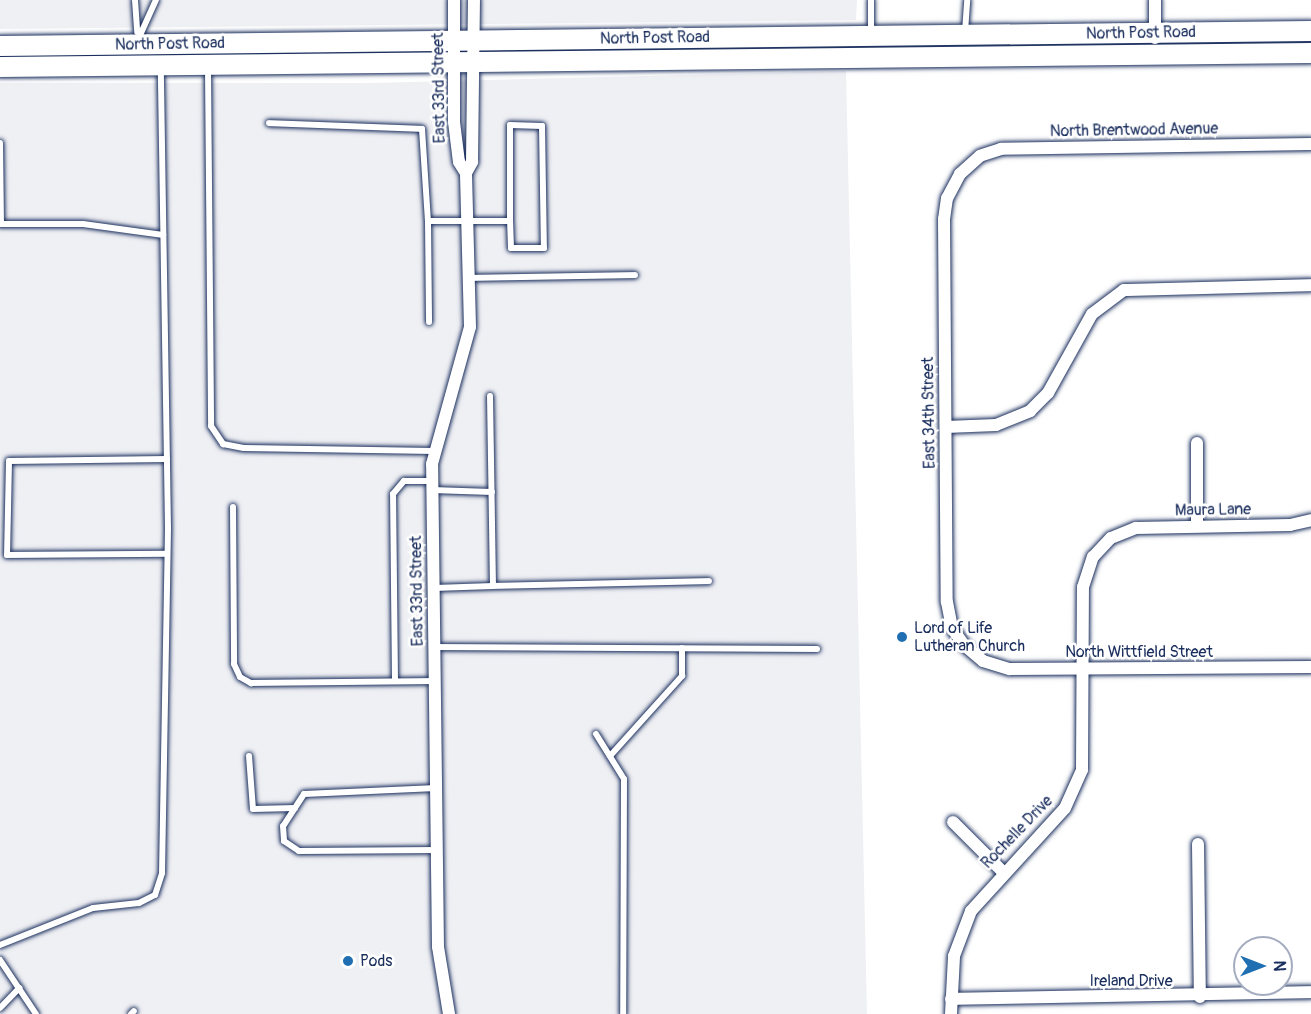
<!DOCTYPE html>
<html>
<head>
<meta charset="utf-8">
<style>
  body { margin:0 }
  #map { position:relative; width:1311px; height:1014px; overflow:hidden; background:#fff; font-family:Pangolin,sans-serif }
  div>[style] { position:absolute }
  .built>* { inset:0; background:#eff0f4 }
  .roads { filter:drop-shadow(0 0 2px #1b2f5e) drop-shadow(0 0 2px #1b2f5e) }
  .service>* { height:6px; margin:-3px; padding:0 3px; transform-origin:3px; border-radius:3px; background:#fff }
  .minor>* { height:12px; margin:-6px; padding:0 6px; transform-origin:6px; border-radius:6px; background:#fff }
  .primary>* { height:20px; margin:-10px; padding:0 10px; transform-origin:10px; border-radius:10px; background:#fff }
  .dots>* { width:16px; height:16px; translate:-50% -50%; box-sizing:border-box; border:3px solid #fff; border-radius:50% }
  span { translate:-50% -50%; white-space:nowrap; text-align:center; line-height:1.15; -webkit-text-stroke:5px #fff; paint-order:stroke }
  .street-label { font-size:16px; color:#1b2f5e }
  .poi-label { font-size:16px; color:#1b2f5e }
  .left { translate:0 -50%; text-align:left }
  .north { position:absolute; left:1233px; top:936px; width:60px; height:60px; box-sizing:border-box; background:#fff; border:2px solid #a4acbf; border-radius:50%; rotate:90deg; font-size:16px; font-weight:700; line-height:24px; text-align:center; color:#1b2f5e }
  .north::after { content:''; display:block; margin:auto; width:21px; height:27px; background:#1f6fb2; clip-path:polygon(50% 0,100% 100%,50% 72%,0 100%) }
</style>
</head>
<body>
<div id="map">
  <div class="built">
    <i style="clip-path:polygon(0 0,857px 0,856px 20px,0 29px)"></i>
    <i style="clip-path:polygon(846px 71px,867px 1014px,0 1014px,0 83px,370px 83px)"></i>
  </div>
  <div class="roads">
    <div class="service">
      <i style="left:135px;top:0;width:32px;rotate:86deg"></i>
      <i style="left:871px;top:32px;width:32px;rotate:-90deg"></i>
      <i style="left:965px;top:32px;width:32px;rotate:-86deg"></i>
      <i style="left:137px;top:42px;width:46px;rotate:-65.7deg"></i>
      <i style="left:208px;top:69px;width:357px;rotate:89.5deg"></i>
      <i style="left:211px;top:426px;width:22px;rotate:56deg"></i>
      <i style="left:223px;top:444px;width:21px;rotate:11deg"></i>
      <i style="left:244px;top:448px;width:190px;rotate:0.9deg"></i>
      <i style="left:269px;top:123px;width:153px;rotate:2.2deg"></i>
      <i style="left:422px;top:129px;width:92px;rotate:86.3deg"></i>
      <i style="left:428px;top:221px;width:82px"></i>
      <i style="left:510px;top:221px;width:96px;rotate:-90deg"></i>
      <i style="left:510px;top:125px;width:32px;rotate:2deg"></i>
      <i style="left:542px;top:126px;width:122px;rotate:89.1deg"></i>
      <i style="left:544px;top:248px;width:33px;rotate:180deg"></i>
      <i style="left:511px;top:248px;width:27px;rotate:-92deg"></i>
      <i style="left:0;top:143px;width:81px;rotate:89.3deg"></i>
      <i style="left:428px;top:221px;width:101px;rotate:89.4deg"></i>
      <i style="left:0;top:224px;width:83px"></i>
      <i style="left:83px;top:224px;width:81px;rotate:7.8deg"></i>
      <i style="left:468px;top:278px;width:167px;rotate:-1deg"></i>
      <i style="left:490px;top:396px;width:190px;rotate:89.1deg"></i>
      <i style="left:493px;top:586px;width:216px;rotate:-1.3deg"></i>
      <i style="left:167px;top:459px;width:158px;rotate:179.3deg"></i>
      <i style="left:9px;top:461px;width:94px;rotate:91.2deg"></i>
      <i style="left:7px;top:555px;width:160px;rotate:-0.4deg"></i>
      <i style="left:432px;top:490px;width:60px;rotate:1.9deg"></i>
      <i style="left:233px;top:507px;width:157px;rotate:89.6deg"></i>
      <i style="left:234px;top:664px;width:14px;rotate:65deg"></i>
      <i style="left:240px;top:677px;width:13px;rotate:29deg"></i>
      <i style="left:251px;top:683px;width:183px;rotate:-0.6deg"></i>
      <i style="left:434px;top:588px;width:59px;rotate:-1.9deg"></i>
      <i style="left:434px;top:647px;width:383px;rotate:0.3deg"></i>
      <i style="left:395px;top:681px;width:187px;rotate:-90.6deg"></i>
      <i style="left:393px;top:494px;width:17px;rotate:-50deg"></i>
      <i style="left:404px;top:481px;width:28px"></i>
      <i style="left:596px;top:734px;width:53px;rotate:58.1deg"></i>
      <i style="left:624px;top:779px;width:235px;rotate:90.2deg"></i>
      <i style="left:249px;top:756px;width:53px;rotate:85.7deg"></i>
      <i style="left:253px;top:809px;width:42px;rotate:-1.4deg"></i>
      <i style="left:610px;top:756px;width:108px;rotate:-48deg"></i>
      <i style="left:682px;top:676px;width:28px;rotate:-90deg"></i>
      <i style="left:436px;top:788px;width:132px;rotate:177.4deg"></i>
      <i style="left:304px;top:794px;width:38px;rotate:123deg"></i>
      <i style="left:283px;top:826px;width:15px;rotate:86deg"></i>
      <i style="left:284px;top:841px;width:18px;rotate:34deg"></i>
      <i style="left:299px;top:851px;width:138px;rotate:-0.4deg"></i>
      <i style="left:0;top:945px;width:100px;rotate:-21.7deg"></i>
      <i style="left:93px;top:908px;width:46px;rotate:-6.2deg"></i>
      <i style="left:139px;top:903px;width:18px;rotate:-27deg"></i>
      <i style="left:155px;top:895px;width:23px;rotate:-72deg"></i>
      <i style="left:162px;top:873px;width:345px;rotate:-89deg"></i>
      <i style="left:168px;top:528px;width:459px;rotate:-90.9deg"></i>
      <i style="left:0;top:960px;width:65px;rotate:56.3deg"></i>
      <i style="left:0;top:1008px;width:28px;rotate:-46deg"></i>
      <i style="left:131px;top:1014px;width:4px;rotate:-45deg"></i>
    </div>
    <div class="minor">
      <i style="left:454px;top:0;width:122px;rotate:90deg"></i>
      <i style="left:454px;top:122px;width:40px;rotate:82.9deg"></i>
      <i style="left:459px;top:162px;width:13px;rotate:58deg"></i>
      <i style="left:1155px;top:38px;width:38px;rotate:-90deg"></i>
      <i style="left:1311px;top:144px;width:310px;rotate:179.1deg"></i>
      <i style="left:1001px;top:149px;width:22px;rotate:162deg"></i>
      <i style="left:980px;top:156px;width:27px;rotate:138deg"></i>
      <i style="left:960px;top:174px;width:27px;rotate:118deg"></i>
      <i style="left:947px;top:198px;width:21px;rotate:98deg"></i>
      <i style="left:944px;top:219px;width:383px;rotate:89.6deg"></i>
      <i style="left:947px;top:602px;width:26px;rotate:79deg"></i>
      <i style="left:952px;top:628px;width:21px;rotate:55deg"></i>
      <i style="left:964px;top:645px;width:25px;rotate:40deg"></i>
      <i style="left:983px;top:661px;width:28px;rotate:17deg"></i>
      <i style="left:1010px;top:669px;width:301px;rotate:-0.4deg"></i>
      <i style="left:946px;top:427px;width:50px;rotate:-2.3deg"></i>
      <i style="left:996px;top:425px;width:37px;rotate:-22deg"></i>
      <i style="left:1030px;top:411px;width:25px;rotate:-45deg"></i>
      <i style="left:1048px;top:393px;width:90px;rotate:-60.9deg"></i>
      <i style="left:1092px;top:314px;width:40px;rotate:-37deg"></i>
      <i style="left:1124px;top:290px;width:187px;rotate:-1.5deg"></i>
      <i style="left:1197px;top:443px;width:83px;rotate:90deg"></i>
      <i style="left:953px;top:822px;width:69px;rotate:45deg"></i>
      <i style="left:1198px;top:844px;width:153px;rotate:89.3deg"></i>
      <i style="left:951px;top:999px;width:360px;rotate:-1.1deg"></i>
      <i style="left:449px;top:1014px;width:68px;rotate:-99.3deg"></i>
      <i style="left:438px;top:947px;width:483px;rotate:-90.7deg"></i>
      <i style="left:432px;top:464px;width:142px;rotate:-74.5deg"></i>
      <i style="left:470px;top:327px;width:154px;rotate:-91.5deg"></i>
      <i style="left:466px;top:173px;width:13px;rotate:-61deg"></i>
      <i style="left:472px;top:162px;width:162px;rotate:-89.3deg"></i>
      <i style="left:951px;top:1014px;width:58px;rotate:-87deg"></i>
      <i style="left:954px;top:956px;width:48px;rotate:-69.3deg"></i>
      <i style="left:971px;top:911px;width:139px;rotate:-47.6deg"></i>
      <i style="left:1065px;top:808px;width:42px;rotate:-65.9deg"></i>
      <i style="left:1082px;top:770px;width:183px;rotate:-89.7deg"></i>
      <i style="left:1083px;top:587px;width:32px;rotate:-72deg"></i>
      <i style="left:1093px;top:557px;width:26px;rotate:-47deg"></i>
      <i style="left:1111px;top:538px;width:27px;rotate:-22deg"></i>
      <i style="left:1136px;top:528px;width:154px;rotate:-1.1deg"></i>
      <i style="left:1290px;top:525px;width:22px;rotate:-13deg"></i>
    </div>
    <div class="primary">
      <i style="left:0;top:46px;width:1311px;rotate:-0.66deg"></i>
      <i style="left:0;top:67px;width:1311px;rotate:-0.61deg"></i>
    </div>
  </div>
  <div class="dots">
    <i style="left:902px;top:637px;background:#1f6fb2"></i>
    <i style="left:348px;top:961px;background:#1f6fb2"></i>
  </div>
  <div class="street-label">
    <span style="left:1141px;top:33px;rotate:-1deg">North Post Road</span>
    <span style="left:655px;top:38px;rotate:-1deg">North Post Road</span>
    <span style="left:170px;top:44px;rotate:-1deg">North Post Road</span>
    <span style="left:439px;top:88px;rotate:-91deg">East 33rd Street</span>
    <span style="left:1134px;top:130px;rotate:-1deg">North Brentwood Avenue</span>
    <span style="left:929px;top:413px;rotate:-91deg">East 34th Street</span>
    <span style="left:1213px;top:510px;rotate:-1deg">Maura Lane</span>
    <span style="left:417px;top:591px;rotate:-91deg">East 33rd Street</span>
    <span style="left:1139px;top:652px">North Wittfield Street</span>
    <span style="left:1017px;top:832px;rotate:-46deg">Rochelle Drive</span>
    <span style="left:1131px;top:981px">Ireland Drive</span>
  </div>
  <div class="poi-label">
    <span class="left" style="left:914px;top:637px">Lord of Life<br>Lutheran Church</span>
    <span class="left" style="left:360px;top:961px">Pods</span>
  </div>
  <div class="north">N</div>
</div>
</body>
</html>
